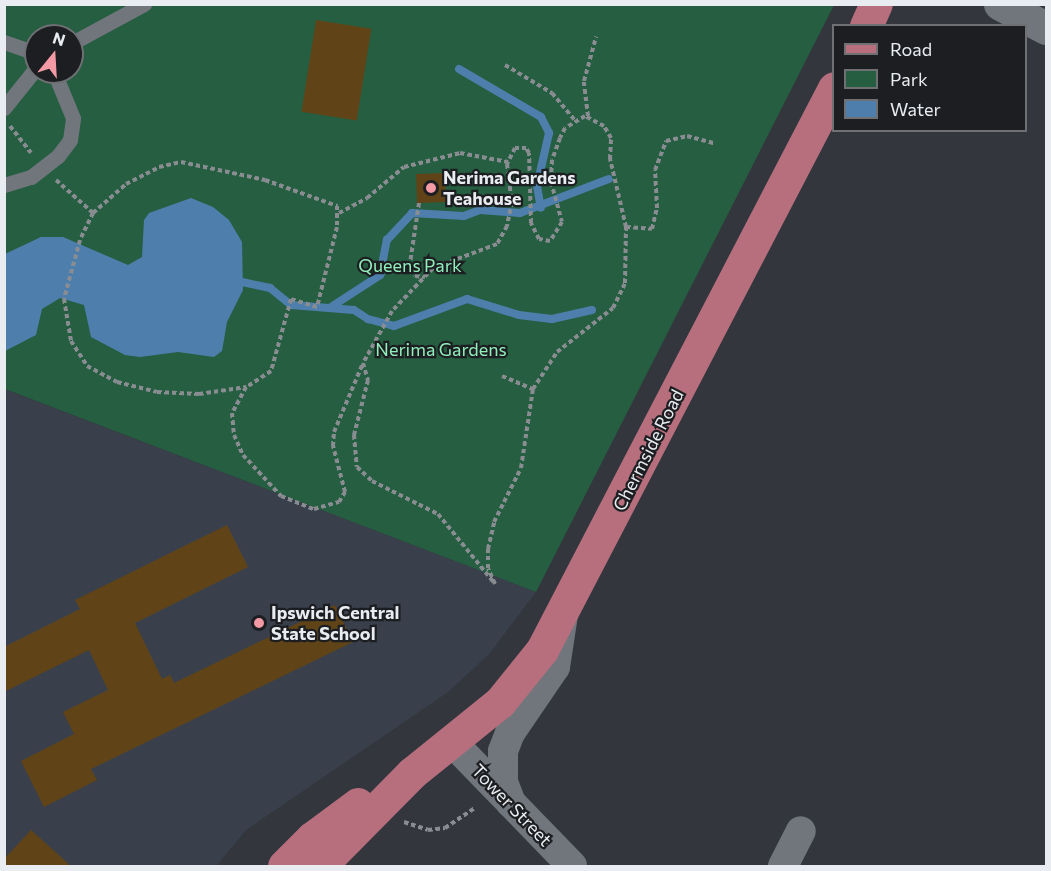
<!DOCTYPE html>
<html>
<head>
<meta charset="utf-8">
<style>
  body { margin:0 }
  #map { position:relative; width:1051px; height:871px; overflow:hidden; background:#33373d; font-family:Commissioner,sans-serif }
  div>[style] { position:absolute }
  .built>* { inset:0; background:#39404b }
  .green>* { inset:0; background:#265e41 }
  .water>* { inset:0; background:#4e7fac }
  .stream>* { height:8px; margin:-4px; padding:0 4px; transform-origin:4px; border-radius:4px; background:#4e7fac }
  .building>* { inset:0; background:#604418; transform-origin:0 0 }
  .path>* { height:4px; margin-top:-2px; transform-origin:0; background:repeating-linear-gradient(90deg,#898d92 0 4.5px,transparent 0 7.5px) }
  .lane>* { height:15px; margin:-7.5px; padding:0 7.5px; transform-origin:7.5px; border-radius:7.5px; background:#71767d }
  .street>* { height:30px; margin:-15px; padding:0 15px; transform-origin:15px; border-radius:15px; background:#71767d }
  .secondary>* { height:33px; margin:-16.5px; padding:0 16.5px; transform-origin:16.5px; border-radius:16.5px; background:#71767d }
  .primary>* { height:33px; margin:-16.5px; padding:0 16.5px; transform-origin:16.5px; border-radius:16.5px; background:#b76f7e }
  .dots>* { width:16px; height:16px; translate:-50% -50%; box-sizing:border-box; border:3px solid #1c1e21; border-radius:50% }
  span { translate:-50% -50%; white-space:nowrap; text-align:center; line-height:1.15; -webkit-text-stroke:4.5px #1c1e21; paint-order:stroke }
  .poi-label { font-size:18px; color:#e9ecf0; font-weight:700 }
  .left { translate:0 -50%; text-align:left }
  .park-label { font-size:18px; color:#90f0bb }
  .street-label { font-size:18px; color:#e9ecf0 }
  .frame { position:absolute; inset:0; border:6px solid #e9ecf0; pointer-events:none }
  .legend { position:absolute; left:832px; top:24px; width:195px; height:108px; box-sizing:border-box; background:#1c1e21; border:2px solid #6e7074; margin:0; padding:8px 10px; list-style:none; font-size:18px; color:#e9ecf0 }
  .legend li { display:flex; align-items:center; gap:12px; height:30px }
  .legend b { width:30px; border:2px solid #6e7074 }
  .north { position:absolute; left:24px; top:24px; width:60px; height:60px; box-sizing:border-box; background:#1c1e21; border:2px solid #6e7074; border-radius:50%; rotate:18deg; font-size:16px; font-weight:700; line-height:24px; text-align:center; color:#e9ecf0 }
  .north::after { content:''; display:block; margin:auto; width:21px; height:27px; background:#f49aa5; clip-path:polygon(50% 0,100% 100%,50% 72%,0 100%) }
</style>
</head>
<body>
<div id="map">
  <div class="built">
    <i style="clip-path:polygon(4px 389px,536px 592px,489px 654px,448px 692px,246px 830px,216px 866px,5px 866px)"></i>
  </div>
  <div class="green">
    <i style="clip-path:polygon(evenodd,4px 5px,834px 5px,536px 592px,5px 389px,4px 5px,36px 36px,72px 36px,72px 72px,36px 72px,36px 36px)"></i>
  </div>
  <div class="water">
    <i style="clip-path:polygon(191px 198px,213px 207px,229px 220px,242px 242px,243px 290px,227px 322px,222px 351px,214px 357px,178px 352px,140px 357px,125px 355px,91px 337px,84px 305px,60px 298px,42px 309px,36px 335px,5px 351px,5px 254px,41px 237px,63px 237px,128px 265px,142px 257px,144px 220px,149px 213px)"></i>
  </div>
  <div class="stream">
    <i style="left:459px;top:69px;width:95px;rotate:30.3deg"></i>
    <i style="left:541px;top:117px;width:18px;rotate:63deg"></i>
    <i style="left:549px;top:133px;width:54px;rotate:102.8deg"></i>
    <i style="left:537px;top:186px;width:22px;rotate:80deg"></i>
    <i style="left:242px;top:282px;width:29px;rotate:12deg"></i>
    <i style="left:270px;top:288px;width:27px;rotate:39deg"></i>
    <i style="left:291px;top:305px;width:63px;rotate:4.5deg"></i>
    <i style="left:354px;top:310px;width:17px;rotate:33deg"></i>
    <i style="left:368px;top:319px;width:27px;rotate:15deg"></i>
    <i style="left:394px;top:326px;width:78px;rotate:-20.3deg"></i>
    <i style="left:467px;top:299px;width:54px;rotate:17.1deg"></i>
    <i style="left:519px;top:315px;width:33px;rotate:7deg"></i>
    <i style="left:552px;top:319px;width:41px;rotate:-12.7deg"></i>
    <i style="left:331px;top:307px;width:59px;rotate:-33.1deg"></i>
    <i style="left:380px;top:275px;width:36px;rotate:-79deg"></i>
    <i style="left:387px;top:240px;width:37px;rotate:-47deg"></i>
    <i style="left:412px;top:213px;width:52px;rotate:3.3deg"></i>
    <i style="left:464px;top:216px;width:17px;rotate:-21deg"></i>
    <i style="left:480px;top:210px;width:40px;rotate:4.3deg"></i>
    <i style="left:520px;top:213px;width:95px;rotate:-20.9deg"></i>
  </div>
  <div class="building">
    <i style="left:316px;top:20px;width:56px;height:93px;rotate:9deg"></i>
    <i style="left:445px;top:173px;width:29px;height:29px;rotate:88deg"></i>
    <i style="clip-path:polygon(227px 525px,248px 567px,135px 623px,162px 679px,170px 675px,174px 683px,335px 605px,353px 642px,91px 769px,97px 780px,44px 807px,21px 761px,74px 734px,63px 712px,108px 690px,89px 650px,4px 692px,4px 647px,80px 609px,75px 600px)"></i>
    <i style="clip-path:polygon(31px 830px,72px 867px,4px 867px,4px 859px)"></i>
  </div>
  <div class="path">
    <i style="left:505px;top:65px;width:55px;rotate:30.8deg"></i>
    <i style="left:552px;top:93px;width:35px;rotate:50deg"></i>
    <i style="left:588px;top:116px;width:35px;rotate:-97deg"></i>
    <i style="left:584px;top:81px;width:46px;rotate:-74.7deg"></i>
    <i style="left:10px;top:126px;width:34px;rotate:52deg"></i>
    <i style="left:56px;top:180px;width:50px;rotate:41.7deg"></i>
    <i style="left:93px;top:213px;width:30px;rotate:116deg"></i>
    <i style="left:80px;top:240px;width:61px;rotate:105.2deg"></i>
    <i style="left:64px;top:299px;width:43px;rotate:80.5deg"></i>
    <i style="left:71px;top:341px;width:30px;rotate:57deg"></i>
    <i style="left:87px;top:366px;width:34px;rotate:28deg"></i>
    <i style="left:117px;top:382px;width:41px;rotate:14deg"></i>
    <i style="left:157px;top:392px;width:42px;rotate:2.7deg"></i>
    <i style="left:199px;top:394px;width:48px;rotate:-8.5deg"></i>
    <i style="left:246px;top:387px;width:30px;rotate:118deg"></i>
    <i style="left:232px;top:413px;width:22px;rotate:85deg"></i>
    <i style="left:234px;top:435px;width:22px;rotate:66deg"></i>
    <i style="left:243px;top:455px;width:56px;rotate:47.2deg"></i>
    <i style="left:281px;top:496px;width:35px;rotate:22deg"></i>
    <i style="left:314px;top:509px;width:26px;rotate:-16deg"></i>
    <i style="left:339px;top:502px;width:12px;rotate:-59deg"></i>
    <i style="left:345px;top:492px;width:48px;rotate:-104.6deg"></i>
    <i style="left:333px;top:446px;width:14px;rotate:-86deg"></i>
    <i style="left:334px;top:432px;width:75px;rotate:-67.2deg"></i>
    <i style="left:363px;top:363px;width:18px;rotate:74deg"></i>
    <i style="left:368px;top:380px;width:57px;rotate:104.3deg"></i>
    <i style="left:354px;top:435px;width:32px;rotate:85deg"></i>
    <i style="left:357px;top:467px;width:21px;rotate:43deg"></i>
    <i style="left:372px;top:481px;width:74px;rotate:26.6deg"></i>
    <i style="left:438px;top:514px;width:90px;rotate:50.8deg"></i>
    <i style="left:495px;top:584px;width:17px;rotate:-114deg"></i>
    <i style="left:488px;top:568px;width:19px;rotate:-90deg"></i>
    <i style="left:488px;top:549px;width:28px;rotate:-77deg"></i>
    <i style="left:494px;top:522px;width:60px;rotate:-63.4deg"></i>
    <i style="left:521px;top:468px;width:80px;rotate:-81.4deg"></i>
    <i style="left:533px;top:389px;width:44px;rotate:-57deg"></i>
    <i style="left:557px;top:352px;width:71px;rotate:-38.2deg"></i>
    <i style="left:613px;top:308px;width:28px;rotate:-64deg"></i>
    <i style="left:625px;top:283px;width:56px;rotate:-89deg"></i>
    <i style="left:626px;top:227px;width:70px;rotate:-103.2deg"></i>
    <i style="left:610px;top:159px;width:21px;rotate:-87deg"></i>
    <i style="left:611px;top:138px;width:14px;rotate:-120deg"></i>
    <i style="left:604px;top:126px;width:21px;rotate:-152deg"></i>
    <i style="left:585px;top:116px;width:23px;rotate:149deg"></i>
    <i style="left:565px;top:128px;width:11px;rotate:117deg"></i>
    <i style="left:560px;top:138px;width:23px;rotate:110deg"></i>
    <i style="left:552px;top:160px;width:22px;rotate:93deg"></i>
    <i style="left:551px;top:182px;width:41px;rotate:74.6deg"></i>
    <i style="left:562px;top:222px;width:22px;rotate:122deg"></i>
    <i style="left:550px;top:241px;width:11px;rotate:-170deg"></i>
    <i style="left:539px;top:239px;width:18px;rotate:-117deg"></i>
    <i style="left:531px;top:223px;width:70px;rotate:-91.6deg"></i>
    <i style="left:529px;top:153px;width:6px;rotate:-121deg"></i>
    <i style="left:526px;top:148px;width:11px;rotate:180deg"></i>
    <i style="left:515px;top:148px;width:18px;rotate:117deg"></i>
    <i style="left:507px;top:164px;width:38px;rotate:83deg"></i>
    <i style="left:512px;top:202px;width:25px;rotate:102deg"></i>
    <i style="left:507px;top:226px;width:21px;rotate:119deg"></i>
    <i style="left:497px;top:244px;width:68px;rotate:159.4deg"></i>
    <i style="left:433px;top:268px;width:59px;rotate:133.6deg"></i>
    <i style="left:392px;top:311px;width:60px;rotate:119.1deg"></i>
    <i style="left:419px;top:203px;width:68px;rotate:98.5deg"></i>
    <i style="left:409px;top:270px;width:8px;rotate:45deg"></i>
    <i style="left:415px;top:276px;width:10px;rotate:6deg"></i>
    <i style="left:93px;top:213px;width:44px;rotate:-41.3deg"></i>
    <i style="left:126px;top:184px;width:37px;rotate:-27deg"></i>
    <i style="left:159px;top:167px;width:23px;rotate:-13deg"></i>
    <i style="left:181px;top:162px;width:86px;rotate:12.1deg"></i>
    <i style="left:265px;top:180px;width:77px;rotate:19.9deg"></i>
    <i style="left:337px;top:206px;width:21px;rotate:90deg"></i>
    <i style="left:337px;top:227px;width:82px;rotate:104deg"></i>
    <i style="left:317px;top:307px;width:27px;rotate:-163deg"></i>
    <i style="left:291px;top:299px;width:75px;rotate:105.5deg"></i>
    <i style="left:271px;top:371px;width:30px;rotate:147deg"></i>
    <i style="left:339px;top:213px;width:32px;rotate:-28deg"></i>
    <i style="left:367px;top:198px;width:48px;rotate:-40deg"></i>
    <i style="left:404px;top:167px;width:58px;rotate:-14deg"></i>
    <i style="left:460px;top:153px;width:49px;rotate:10.6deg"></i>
    <i style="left:626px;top:227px;width:26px;rotate:4deg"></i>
    <i style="left:652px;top:229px;width:22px;rotate:-77deg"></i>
    <i style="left:657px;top:208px;width:38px;rotate:-93deg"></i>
    <i style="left:655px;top:170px;width:31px;rotate:-69deg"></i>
    <i style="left:666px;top:141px;width:22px;rotate:-13deg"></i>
    <i style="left:687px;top:136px;width:28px;rotate:15deg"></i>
    <i style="left:502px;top:376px;width:34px;rotate:23deg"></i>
    <i style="left:404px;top:822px;width:25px;rotate:18deg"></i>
    <i style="left:428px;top:830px;width:17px;rotate:-7deg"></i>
    <i style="left:445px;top:828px;width:37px;rotate:-34deg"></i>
  </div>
  <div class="lane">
    <i style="left:4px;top:42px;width:34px;rotate:19deg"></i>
    <i style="left:72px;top:43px;width:82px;rotate:-28.4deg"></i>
    <i style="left:4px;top:108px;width:51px;rotate:-51.3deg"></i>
    <i style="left:4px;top:185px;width:28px;rotate:-17deg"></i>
    <i style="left:31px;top:177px;width:34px;rotate:-38deg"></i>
    <i style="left:58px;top:156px;width:20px;rotate:-53deg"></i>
    <i style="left:70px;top:140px;width:22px;rotate:-82deg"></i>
    <i style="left:73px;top:118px;width:50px;rotate:-112.4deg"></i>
  </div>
  <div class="street">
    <i style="left:453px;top:743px;width:171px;rotate:45.9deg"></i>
    <i style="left:511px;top:803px;width:22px;rotate:-111deg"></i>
    <i style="left:503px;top:782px;width:31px;rotate:-90deg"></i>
    <i style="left:503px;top:751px;width:19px;rotate:-69deg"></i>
    <i style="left:510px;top:733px;width:80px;rotate:-55.7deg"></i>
    <i style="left:555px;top:667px;width:53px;rotate:-81.3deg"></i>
    <i style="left:783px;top:866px;width:39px;rotate:-63deg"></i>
  </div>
  <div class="secondary">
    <i style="left:1000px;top:4px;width:52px;rotate:27.6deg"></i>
  </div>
  <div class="primary">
    <i style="left:866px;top:26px;width:24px;rotate:-66deg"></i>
    <i style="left:284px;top:866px;width:40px;rotate:-45deg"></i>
    <i style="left:312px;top:838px;width:57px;rotate:-36.5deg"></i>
    <i style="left:320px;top:866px;width:131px;rotate:-45.3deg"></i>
    <i style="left:412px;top:773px;width:113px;rotate:-38.9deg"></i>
    <i style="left:500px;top:702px;width:67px;rotate:-51.1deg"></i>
    <i style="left:542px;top:650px;width:633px;rotate:-62.54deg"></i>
  </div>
  <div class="dots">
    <i style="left:431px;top:188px;background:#f49aa5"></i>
    <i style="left:259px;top:623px;background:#f49aa5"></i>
  </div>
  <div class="poi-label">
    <span class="left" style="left:443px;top:188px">Nerima Gardens<br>Teahouse</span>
    <span class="left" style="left:271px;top:623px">Ipswich Central<br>State School</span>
  </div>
  <div class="park-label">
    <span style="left:410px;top:265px">Queens Park</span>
    <span style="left:441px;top:349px">Nerima Gardens</span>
  </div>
  <div class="street-label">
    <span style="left:648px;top:450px;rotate:-63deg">Chermside Road</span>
    <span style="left:512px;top:805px;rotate:46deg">Tower Street</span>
  </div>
  <div class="frame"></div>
  <ul class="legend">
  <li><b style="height:8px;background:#b76f7e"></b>Road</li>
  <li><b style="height:16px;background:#265e41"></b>Park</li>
  <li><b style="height:16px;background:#4e7fac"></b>Water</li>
  </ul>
  <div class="north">N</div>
</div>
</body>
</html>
